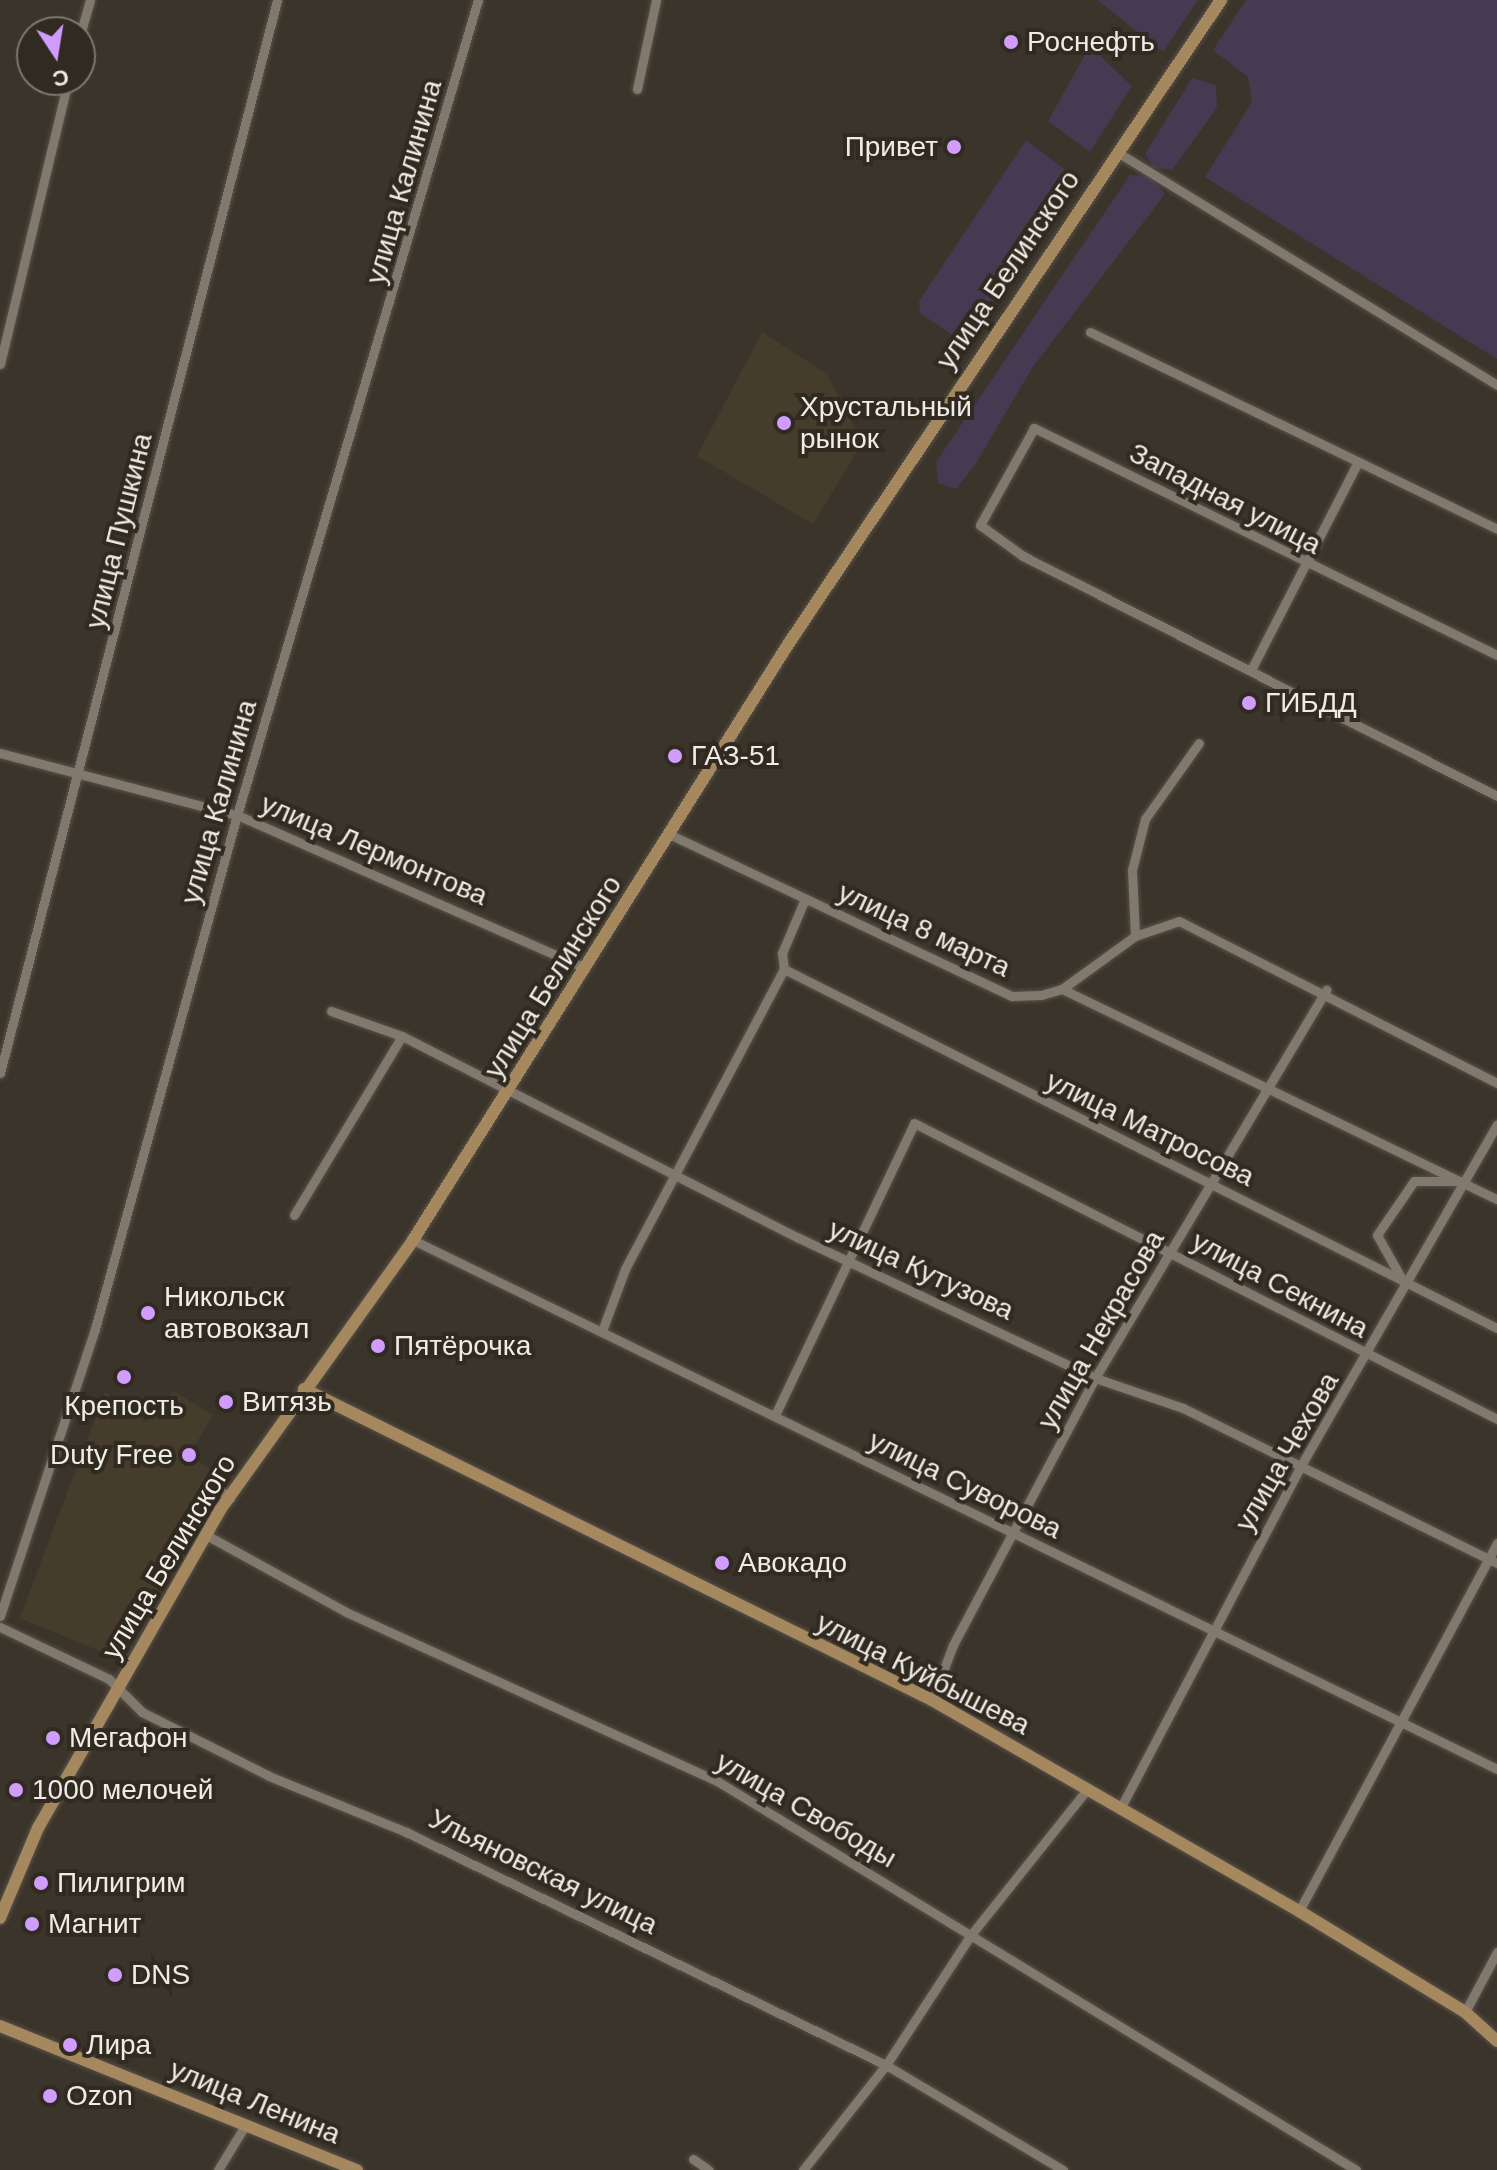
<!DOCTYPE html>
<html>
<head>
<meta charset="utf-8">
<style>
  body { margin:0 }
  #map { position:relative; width:1497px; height:2170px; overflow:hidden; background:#3b342a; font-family:Helvetica,sans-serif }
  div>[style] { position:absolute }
  .built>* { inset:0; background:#463c2c }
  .green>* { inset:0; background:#453a51 }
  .roads { filter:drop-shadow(0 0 2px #57514a) drop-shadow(0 0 2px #57514a) }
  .minor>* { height:9px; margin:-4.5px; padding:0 4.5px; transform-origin:4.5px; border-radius:4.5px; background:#81796e }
  .major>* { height:12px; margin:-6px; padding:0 6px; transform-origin:6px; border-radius:6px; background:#a5885d }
  .dots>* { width:22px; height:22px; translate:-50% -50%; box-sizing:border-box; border:4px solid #302a21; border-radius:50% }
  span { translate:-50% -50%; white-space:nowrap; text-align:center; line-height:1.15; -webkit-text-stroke:8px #302a21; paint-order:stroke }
  .poi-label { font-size:28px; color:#efebe5 }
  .left { translate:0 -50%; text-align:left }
  .right { translate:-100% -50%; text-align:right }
  .street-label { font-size:28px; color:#efebe5 }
  .north { position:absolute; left:16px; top:16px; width:80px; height:80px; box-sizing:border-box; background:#302a21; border:2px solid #7c776f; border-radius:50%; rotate:168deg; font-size:22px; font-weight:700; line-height:32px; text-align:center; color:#efebe5 }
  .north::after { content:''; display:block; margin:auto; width:28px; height:36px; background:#d09dff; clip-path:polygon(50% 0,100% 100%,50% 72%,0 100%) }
</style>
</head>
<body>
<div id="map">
  <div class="built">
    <i style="clip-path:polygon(762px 332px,827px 374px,862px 443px,813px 524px,697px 456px)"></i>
    <i style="clip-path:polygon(173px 1391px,213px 1415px,189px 1455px,217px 1474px,121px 1660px,20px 1618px,105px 1392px,146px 1422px)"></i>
  </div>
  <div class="green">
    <i style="clip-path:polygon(1097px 0,1198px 0,1163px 52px)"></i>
    <i style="clip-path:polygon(1246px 0,1497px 0,1497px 359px,1205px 177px,1252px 102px,1248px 77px,1213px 50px)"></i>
    <i style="clip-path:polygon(1090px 46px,1132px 86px,1090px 152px,1048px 121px)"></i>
    <i style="clip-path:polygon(1192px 78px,1216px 85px,1217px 108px,1172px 170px,1153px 168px,1145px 154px)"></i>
    <i style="clip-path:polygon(1026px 140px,1077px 179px,964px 343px,920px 313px,919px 301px)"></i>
    <i style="clip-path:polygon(1130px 175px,1149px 176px,1165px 194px,1032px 368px,975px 465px,956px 489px,938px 483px,936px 462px)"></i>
  </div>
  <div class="roads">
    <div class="minor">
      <i style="left:80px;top:35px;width:36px;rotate:-74deg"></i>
      <i style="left:637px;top:89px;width:91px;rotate:-77.9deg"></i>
      <i style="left:1117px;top:152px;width:446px;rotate:31.5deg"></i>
      <i style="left:1090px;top:332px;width:452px;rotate:25.8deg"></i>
      <i style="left:0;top:364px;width:292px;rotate:-76.5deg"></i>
      <i style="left:1497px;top:655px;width:516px;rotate:-153.88deg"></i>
      <i style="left:1034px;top:428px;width:111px;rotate:119.1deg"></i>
      <i style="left:980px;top:525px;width:53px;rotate:35.8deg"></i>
      <i style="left:1023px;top:556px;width:531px;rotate:26.85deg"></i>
      <i style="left:1251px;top:670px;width:234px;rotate:-62.8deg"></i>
      <i style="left:0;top:753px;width:245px;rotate:14.7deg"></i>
      <i style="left:237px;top:815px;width:380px;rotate:23.7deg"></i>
      <i style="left:671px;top:835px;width:377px;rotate:25.3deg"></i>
      <i style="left:1012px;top:996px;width:29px;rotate:-2deg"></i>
      <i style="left:1041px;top:995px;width:22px;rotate:-16deg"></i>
      <i style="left:1062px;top:989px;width:90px;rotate:-36deg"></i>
      <i style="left:1135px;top:936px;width:66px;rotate:-92.6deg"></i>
      <i style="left:1132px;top:870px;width:53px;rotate:-75.7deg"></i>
      <i style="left:1145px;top:819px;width:93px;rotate:-54.6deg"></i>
      <i style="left:1135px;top:936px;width:46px;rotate:-18.8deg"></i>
      <i style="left:1179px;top:921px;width:357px;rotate:27deg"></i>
      <i style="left:784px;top:969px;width:798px;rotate:26.73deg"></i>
      <i style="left:784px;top:969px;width:16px;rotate:-97deg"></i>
      <i style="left:782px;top:953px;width:59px;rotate:-66.9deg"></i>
      <i style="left:1062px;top:989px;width:483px;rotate:25.8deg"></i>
      <i style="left:331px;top:1011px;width:75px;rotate:19.4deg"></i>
      <i style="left:402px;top:1036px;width:445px;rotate:27deg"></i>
      <i style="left:799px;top:1238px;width:327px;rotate:25.3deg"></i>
      <i style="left:1095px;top:1378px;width:93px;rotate:18.8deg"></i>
      <i style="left:1183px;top:1408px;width:350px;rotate:26.3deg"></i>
      <i style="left:0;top:1073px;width:1108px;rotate:-75.52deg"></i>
      <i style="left:294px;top:1215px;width:209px;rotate:-58.9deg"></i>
      <i style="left:413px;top:1240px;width:1206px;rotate:26.01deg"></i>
      <i style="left:1404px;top:1283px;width:55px;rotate:-119.4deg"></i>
      <i style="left:1377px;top:1235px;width:65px;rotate:-55.6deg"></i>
      <i style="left:1414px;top:1181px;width:45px"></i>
      <i style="left:602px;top:1331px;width:66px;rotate:-69.6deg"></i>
      <i style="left:625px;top:1269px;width:340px;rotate:-62.1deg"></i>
      <i style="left:775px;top:1415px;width:323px;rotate:-64.5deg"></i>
      <i style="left:914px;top:1123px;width:654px;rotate:26.92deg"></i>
      <i style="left:212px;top:1484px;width:23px;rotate:38deg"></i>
      <i style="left:208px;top:1536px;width:158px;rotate:28.8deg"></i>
      <i style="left:346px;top:1612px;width:408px;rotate:24.5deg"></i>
      <i style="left:717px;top:1781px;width:748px;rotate:31.33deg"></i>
      <i style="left:0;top:1616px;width:302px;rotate:-71.7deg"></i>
      <i style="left:95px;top:1329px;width:533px;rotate:-74.56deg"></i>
      <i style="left:237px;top:815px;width:850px;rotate:-73.53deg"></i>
      <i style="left:0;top:1627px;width:121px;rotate:25.5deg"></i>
      <i style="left:109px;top:1679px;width:47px;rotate:45deg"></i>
      <i style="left:142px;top:1712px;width:142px;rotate:26.7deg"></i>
      <i style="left:269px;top:1776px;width:148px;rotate:22.2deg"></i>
      <i style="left:406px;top:1832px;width:534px;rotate:25.89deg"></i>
      <i style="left:886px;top:2065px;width:206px;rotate:30.7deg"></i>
      <i style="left:932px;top:1700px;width:59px;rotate:-69.1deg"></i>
      <i style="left:953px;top:1645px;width:302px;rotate:-62deg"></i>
      <i style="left:1095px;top:1378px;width:452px;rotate:-59.2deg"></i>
      <i style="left:1122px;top:1805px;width:382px;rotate:-62.2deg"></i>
      <i style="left:1300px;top:1467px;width:395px;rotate:-60.1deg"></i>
      <i style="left:1299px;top:1911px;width:418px;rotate:-61.7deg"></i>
      <i style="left:1465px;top:2012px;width:68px;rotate:-61.9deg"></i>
      <i style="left:693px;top:2159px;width:19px;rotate:35deg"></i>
      <i style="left:218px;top:2170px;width:54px;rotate:-58.7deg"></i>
      <i style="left:803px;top:2170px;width:134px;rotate:-51.7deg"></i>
      <i style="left:886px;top:2065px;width:154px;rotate:-56.9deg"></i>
      <i style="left:970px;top:1936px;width:189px;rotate:-51.4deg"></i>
    </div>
    <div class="major">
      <i style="left:304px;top:1389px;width:701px;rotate:26.35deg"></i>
      <i style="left:932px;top:1700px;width:423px;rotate:29.9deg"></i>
      <i style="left:1299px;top:1911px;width:194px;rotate:31.3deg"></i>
      <i style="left:1465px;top:2012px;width:43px;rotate:42.2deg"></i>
      <i style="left:0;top:1918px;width:98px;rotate:-67.1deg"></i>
      <i style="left:38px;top:1828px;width:366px;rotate:-60.2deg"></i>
      <i style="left:220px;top:1510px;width:332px;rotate:-54.4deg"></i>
      <i style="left:413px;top:1240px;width:706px;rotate:-57.8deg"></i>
      <i style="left:789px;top:643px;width:775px;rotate:-56.1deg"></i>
      <i style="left:0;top:2026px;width:385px;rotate:22deg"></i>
    </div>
  </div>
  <div class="dots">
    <i style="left:1011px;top:42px;background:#d09dff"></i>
    <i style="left:954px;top:147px;background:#d09dff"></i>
    <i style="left:784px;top:423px;background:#d09dff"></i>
    <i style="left:1249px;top:703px;background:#d09dff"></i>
    <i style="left:675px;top:756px;background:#d09dff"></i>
    <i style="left:148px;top:1313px;background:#d09dff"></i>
    <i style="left:378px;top:1346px;background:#d09dff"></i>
    <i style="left:124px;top:1377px;background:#d09dff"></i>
    <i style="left:226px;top:1402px;background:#d09dff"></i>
    <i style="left:189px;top:1455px;background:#d09dff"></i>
    <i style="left:722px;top:1563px;background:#d09dff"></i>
    <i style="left:53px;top:1738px;background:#d09dff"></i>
    <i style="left:16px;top:1790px;background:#d09dff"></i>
    <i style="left:41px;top:1883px;background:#d09dff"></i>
    <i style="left:32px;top:1924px;background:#d09dff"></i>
    <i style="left:115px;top:1975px;background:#d09dff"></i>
    <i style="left:70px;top:2045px;background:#d09dff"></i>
    <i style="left:50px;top:2096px;background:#d09dff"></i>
  </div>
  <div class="poi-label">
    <span class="left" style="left:1027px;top:42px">Роснефть</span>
    <span class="right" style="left:938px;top:147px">Привет</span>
    <span class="left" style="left:800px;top:423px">Хрустальный<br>рынок</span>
    <span class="left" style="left:1265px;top:703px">ГИБДД</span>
    <span class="left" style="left:691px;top:756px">ГАЗ-51</span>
    <span class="left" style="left:164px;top:1313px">Никольск<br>автовокзал</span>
    <span class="left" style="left:394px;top:1346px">Пятёрочка</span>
    <span class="left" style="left:242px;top:1402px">Витязь</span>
    <span style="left:124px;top:1406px">Крепость</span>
    <span class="right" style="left:173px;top:1455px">Duty Free</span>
    <span class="left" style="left:738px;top:1563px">Авокадо</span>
    <span class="left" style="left:69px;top:1738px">Мегафон</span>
    <span class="left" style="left:32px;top:1790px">1000 мелочей</span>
    <span class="left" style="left:57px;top:1883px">Пилигрим</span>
    <span class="left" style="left:48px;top:1924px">Магнит</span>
    <span class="left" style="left:131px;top:1975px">DNS</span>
    <span class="left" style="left:86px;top:2045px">Лира</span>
    <span class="left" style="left:66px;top:2096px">Ozon</span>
  </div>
  <div class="street-label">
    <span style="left:404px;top:182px;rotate:-74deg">улица Калинина</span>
    <span style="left:1008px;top:270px;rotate:-56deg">улица Белинского</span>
    <span style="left:1225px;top:499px;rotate:27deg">Западная улица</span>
    <span style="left:119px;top:531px;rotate:-76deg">улица Пушкина</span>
    <span style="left:219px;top:802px;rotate:-74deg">улица Калинина</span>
    <span style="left:374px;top:850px;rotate:23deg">улица Лермонтова</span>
    <span style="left:924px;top:930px;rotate:25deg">улица 8 марта</span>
    <span style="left:553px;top:977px;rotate:-58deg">улица Белинского</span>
    <span style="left:1150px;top:1129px;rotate:26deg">улица Матросова</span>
    <span style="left:921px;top:1270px;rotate:25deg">улица Кутузова</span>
    <span style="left:1280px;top:1285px;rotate:28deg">улица Секнина</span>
    <span style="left:1101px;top:1330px;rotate:-60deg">улица Некрасова</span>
    <span style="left:1287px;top:1452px;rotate:-60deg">улица Чехова</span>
    <span style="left:965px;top:1485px;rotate:26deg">улица Суворова</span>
    <span style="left:169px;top:1557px;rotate:-59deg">улица Белинского</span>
    <span style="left:923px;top:1674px;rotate:27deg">улица Куйбышева</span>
    <span style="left:806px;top:1810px;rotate:30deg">улица Свободы</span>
    <span style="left:543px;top:1872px;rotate:26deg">Ульяновская улица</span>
    <span style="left:255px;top:2102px;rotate:22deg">улица Ленина</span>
  </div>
  <div class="north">С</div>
</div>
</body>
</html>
